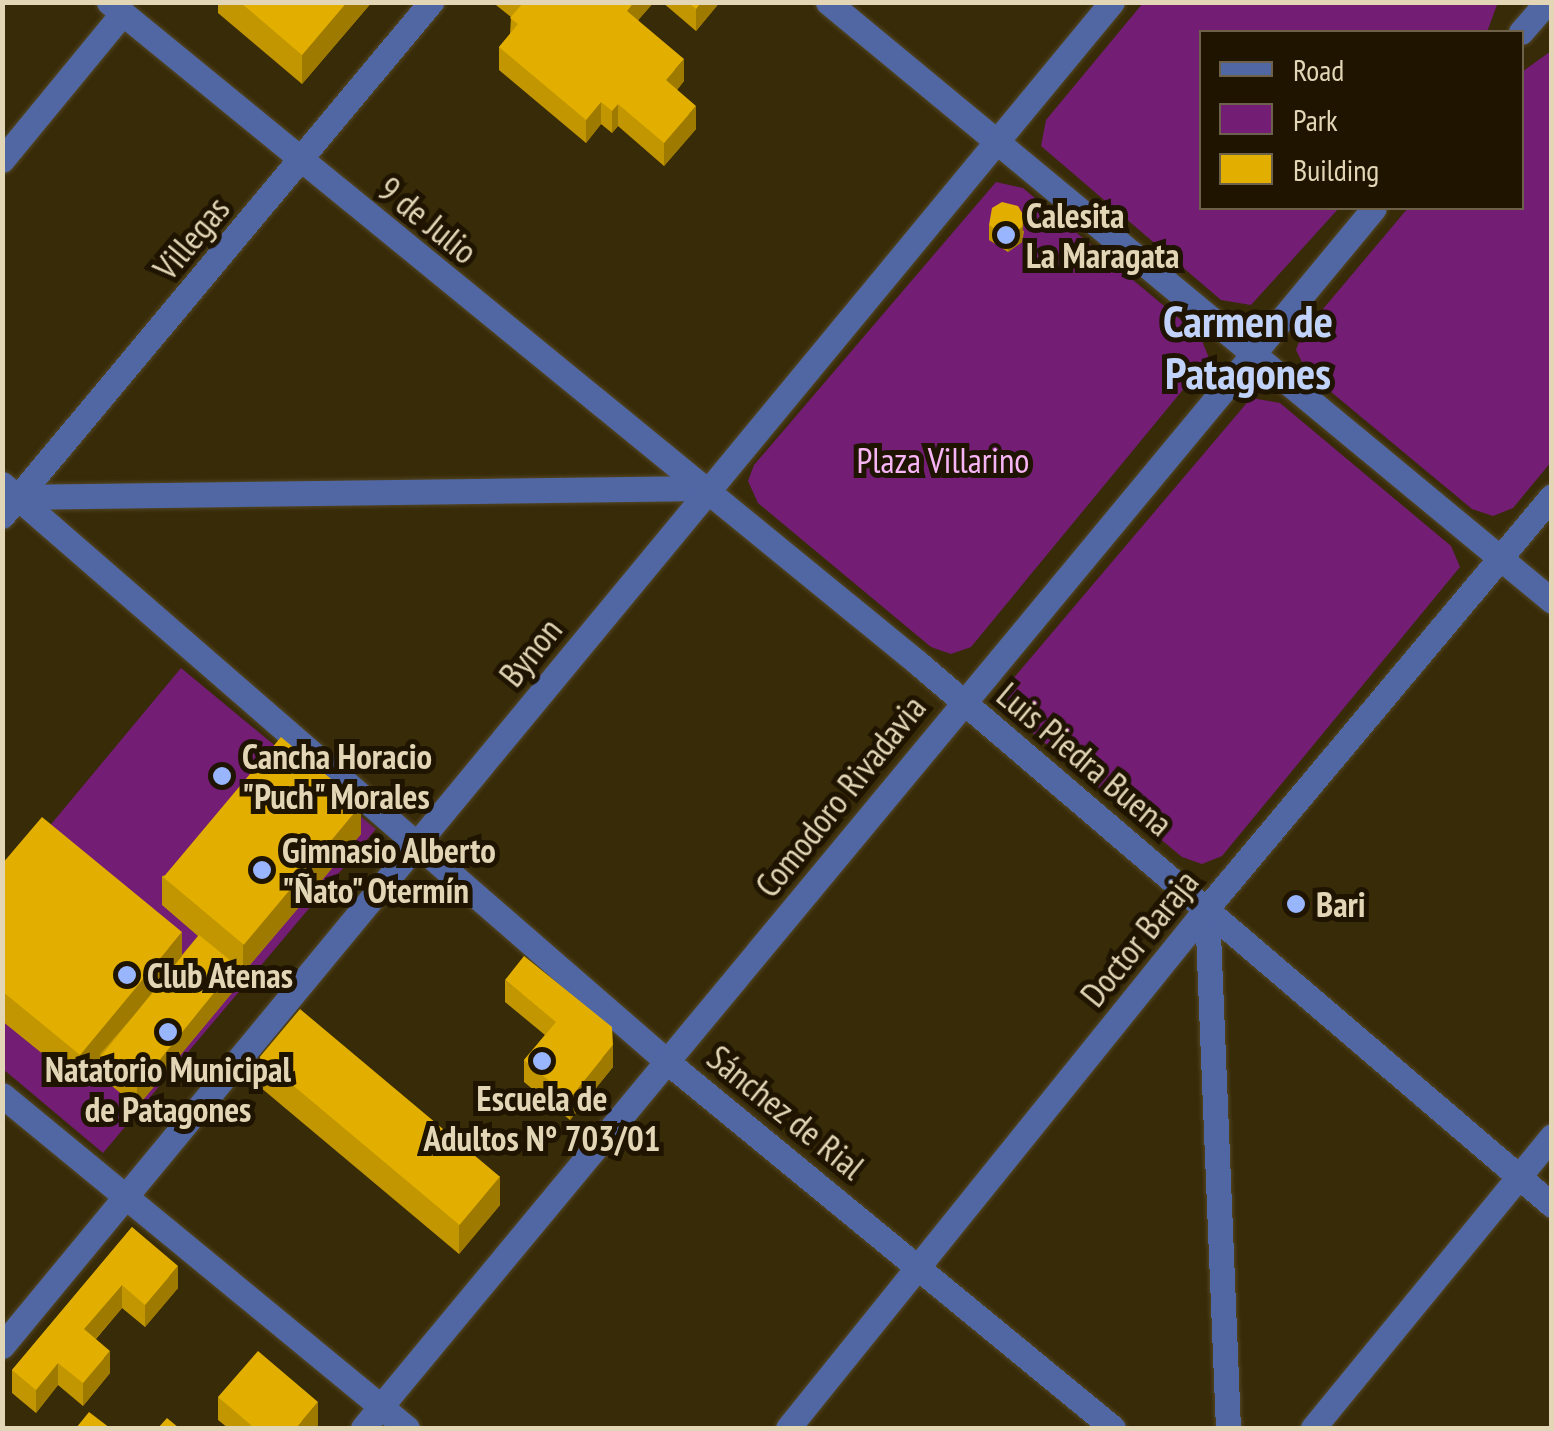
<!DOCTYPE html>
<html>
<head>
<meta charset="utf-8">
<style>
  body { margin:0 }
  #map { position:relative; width:1554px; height:1431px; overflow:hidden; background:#382b08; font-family:"PT Sans Narrow",sans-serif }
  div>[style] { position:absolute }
  .green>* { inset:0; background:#741d75 }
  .roads { filter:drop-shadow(0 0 2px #534624) drop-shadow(0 0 2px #534624) }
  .minor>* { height:25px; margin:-12.5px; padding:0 12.5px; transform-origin:12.5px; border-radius:12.5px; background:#5167a4 }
  .wall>* { inset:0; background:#c29600 }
  .shaded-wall>* { inset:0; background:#9e7a00 }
  .building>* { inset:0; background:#e2af00; transform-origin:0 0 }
  .dots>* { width:28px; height:28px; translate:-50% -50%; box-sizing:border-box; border:5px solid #1e1400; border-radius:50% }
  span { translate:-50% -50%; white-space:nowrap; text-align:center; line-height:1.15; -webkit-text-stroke:10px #1e1400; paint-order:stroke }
  .poi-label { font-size:35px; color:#e3d6b7; font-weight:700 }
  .left { translate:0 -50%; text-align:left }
  .street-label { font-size:35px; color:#e3d6b7 }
  .park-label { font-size:35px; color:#f8b5f6 }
  .district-label { font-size:45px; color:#c1d2fb; font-weight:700 }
  .frame { position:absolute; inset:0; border:5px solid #e3d6b7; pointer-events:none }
  .legend { position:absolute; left:1199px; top:30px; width:325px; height:180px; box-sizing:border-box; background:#1e1400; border:2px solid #6d6249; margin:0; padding:12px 18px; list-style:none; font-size:30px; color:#e3d6b7 }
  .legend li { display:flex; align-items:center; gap:20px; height:50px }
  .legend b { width:50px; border:2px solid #6d6249 }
</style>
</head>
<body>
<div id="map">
  <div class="green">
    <i style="clip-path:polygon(1498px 2px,1487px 32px,1202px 32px,1202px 208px,1339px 208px,1251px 305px,1221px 300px,1041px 146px,1046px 120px,1143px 3px)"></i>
    <i style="clip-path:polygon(1551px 51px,1551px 462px,1513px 508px,1493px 516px,1472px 509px,1307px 372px,1296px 350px,1302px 334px,1408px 208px,1522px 208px,1522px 72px)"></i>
    <i style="clip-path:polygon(996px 182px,1023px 188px,1200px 336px,1209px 358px,971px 647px,951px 654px,931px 647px,758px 503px,748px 481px,754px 465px)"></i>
    <i style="clip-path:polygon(1251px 398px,1280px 403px,1451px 546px,1460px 567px,1222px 856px,1202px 864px,1182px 857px,1016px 719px,1006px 698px,1012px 680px)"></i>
    <i style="clip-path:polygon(181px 668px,376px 829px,103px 1153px,3px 1069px,3px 882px)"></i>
  </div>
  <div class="roads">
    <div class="minor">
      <i style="left:109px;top:2px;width:1045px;rotate:39.25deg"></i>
      <i style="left:918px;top:663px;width:834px;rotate:40.53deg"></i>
      <i style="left:828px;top:2px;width:940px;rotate:39.6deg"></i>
      <i style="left:1521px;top:32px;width:40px;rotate:-49deg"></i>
      <i style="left:2px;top:160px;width:189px;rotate:-50.6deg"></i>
      <i style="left:2px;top:484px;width:885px;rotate:40.97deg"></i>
      <i style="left:670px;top:1064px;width:573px;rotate:39.41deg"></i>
      <i style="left:12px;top:497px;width:695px;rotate:-0.74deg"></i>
      <i style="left:2px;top:516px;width:670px;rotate:-50.15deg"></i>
      <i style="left:1207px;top:908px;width:520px;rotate:87.69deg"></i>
      <i style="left:2px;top:1095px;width:524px;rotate:39.43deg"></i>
      <i style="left:2px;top:1346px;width:1743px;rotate:-50.45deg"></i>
      <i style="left:363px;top:1428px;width:1584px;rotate:-50.35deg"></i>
      <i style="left:788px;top:1428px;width:668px;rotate:-51.14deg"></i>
      <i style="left:1207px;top:908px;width:537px;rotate:-50.06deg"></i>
      <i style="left:1313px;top:1428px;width:377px;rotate:-50.7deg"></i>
    </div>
  </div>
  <div class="wall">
    <i style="clip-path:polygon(218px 2px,372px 2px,302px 84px,218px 13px)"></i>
    <i style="clip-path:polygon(496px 2px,654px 2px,638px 20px,684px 81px,677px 90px,696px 129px,664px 166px,618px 126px,612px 133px,601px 124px,586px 143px,499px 70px,499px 47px,510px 34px,511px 17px,496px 5px)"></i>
    <i style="clip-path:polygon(662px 2px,720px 2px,696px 31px)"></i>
    <i style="clip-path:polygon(989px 225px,1024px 231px,1022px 242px,1008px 252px,989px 240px)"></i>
    <i style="clip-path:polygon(361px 834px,243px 973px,236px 968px,236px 988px,137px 1107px,100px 1076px,100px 1060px,80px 1084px,2px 1021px,2px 864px,182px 955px,198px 936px,162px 905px,162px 876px)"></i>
    <i style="clip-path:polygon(505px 980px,613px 1067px,570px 1120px,524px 1082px,524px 1060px,545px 1035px,505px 1002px)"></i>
    <i style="clip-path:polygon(260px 1058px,500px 1205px,459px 1254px,260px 1087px)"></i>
    <i style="clip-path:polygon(132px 1227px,178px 1288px,145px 1327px,122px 1308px,96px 1339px,110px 1373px,83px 1406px,58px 1385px,36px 1413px,12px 1393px,12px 1370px)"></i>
    <i style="clip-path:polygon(218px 1397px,318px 1425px,315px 1428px,228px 1428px,218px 1420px)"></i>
  </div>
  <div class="shaded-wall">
    <i style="clip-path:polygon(347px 2px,372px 2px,302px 84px,302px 55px)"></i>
    <i style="clip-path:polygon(634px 2px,654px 2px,627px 33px,627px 11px)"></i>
    <i style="clip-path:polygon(701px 2px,720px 2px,696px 31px,696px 9px)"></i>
    <i style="clip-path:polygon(684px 59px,684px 81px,666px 103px,666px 80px)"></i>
    <i style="clip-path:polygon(601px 102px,601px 124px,586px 143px,586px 120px)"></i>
    <i style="clip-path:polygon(618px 104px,618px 126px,612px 133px,612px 111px)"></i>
    <i style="clip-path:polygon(696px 106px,696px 129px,664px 166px,664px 143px)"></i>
    <i style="clip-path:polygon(1024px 216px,1022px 242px,1008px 252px,1008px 237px)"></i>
    <i style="clip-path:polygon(361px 805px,361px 834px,243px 973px,243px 944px)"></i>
    <i style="clip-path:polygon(182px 932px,182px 961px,100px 1054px,100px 1060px,80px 1084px,80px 1055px)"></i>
    <i style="clip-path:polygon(236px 965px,236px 988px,137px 1107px,137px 1085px)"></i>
    <i style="clip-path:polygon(613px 1045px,613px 1067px,570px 1120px,570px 1098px)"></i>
    <i style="clip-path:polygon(500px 1176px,500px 1205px,459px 1254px,459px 1225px)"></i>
    <i style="clip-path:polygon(178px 1266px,178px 1288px,145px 1327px,145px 1305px)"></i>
    <i style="clip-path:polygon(122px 1285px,122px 1308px,84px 1352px,84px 1329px)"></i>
    <i style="clip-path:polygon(110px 1351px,110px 1373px,83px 1406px,83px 1383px)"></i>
    <i style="clip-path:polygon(58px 1363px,58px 1385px,36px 1413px,36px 1390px)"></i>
    <i style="clip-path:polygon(318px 1402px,318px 1425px,315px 1428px,296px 1428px)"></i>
  </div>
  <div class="building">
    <i style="clip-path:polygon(240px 2px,347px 2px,302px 55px)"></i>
    <i style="clip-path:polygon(521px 2px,634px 2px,627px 11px,684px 59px,666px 80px,696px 106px,664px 143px,618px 104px,612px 111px,601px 102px,586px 120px,499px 47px,518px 24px,510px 18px,522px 4px)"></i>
    <i style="clip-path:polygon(688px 2px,701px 2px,696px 9px)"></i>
    <i style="clip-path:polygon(1002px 202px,1018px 206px,1024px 216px,1022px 227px,1008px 237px,989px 225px,992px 208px)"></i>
    <i style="left:281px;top:737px;width:105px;height:183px;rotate:40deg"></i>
    <i style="clip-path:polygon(42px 817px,182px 932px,80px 1055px,2px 991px,2px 864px)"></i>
    <i style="left:199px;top:935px;width:48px;height:155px;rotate:39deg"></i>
    <i style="clip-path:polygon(524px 956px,612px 1027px,613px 1045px,570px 1098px,524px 1060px,556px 1022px,505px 980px)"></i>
    <i style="left:300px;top:1009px;width:261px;height:63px;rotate:40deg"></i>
    <i style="clip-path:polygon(132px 1227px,178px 1266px,145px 1305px,122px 1285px,84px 1329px,110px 1351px,83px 1383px,58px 1363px,36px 1390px,12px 1370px)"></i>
    <i style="clip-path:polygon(258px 1351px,318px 1402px,296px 1428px,248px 1428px,251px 1425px,218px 1397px)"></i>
    <i style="clip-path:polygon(89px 1412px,110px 1428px,76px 1428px)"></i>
    <i style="clip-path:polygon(167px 1418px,179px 1428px,158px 1428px)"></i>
  </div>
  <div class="dots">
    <i style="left:1006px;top:235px;background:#99b5fd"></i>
    <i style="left:222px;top:776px;background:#99b5fd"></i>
    <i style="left:262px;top:870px;background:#99b5fd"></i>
    <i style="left:1296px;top:904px;background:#99b5fd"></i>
    <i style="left:127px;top:975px;background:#99b5fd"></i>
    <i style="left:168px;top:1032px;background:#99b5fd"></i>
    <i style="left:542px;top:1061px;background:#99b5fd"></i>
  </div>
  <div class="poi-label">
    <span class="left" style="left:1026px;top:235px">Calesita<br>La Maragata</span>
    <span class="left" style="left:242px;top:776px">Cancha Horacio<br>"Puch" Morales</span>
    <span class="left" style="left:282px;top:870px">Gimnasio Alberto<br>"Ñato" Otermín</span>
    <span class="left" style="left:1316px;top:904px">Bari</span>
    <span class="left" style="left:147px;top:975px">Club Atenas</span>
    <span style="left:168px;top:1089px">Natatorio Municipal<br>de Patagones</span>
    <span style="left:542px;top:1118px">Escuela de<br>Adultos N° 703/01</span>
  </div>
  <div class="street-label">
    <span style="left:428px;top:220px;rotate:39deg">9 de Julio</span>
    <span style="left:191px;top:238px;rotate:-50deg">Villegas</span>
    <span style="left:530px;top:652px;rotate:-51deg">Bynon</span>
    <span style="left:1085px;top:759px;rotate:40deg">Luis Piedra Buena</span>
    <span style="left:840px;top:796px;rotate:-51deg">Comodoro Rivadavia</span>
    <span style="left:1139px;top:938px;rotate:-51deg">Doctor Baraja</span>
    <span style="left:786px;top:1112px;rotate:39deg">Sánchez de Rial</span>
  </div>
  <div class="park-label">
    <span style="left:943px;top:460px">Plaza Villarino</span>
  </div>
  <div class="district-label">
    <span style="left:1248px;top:347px">Carmen de<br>Patagones</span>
  </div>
  <div class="frame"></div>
  <ul class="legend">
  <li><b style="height:12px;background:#5167a4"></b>Road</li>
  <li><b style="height:28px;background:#741d75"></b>Park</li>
  <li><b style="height:28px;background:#e2af00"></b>Building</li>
  </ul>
</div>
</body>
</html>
